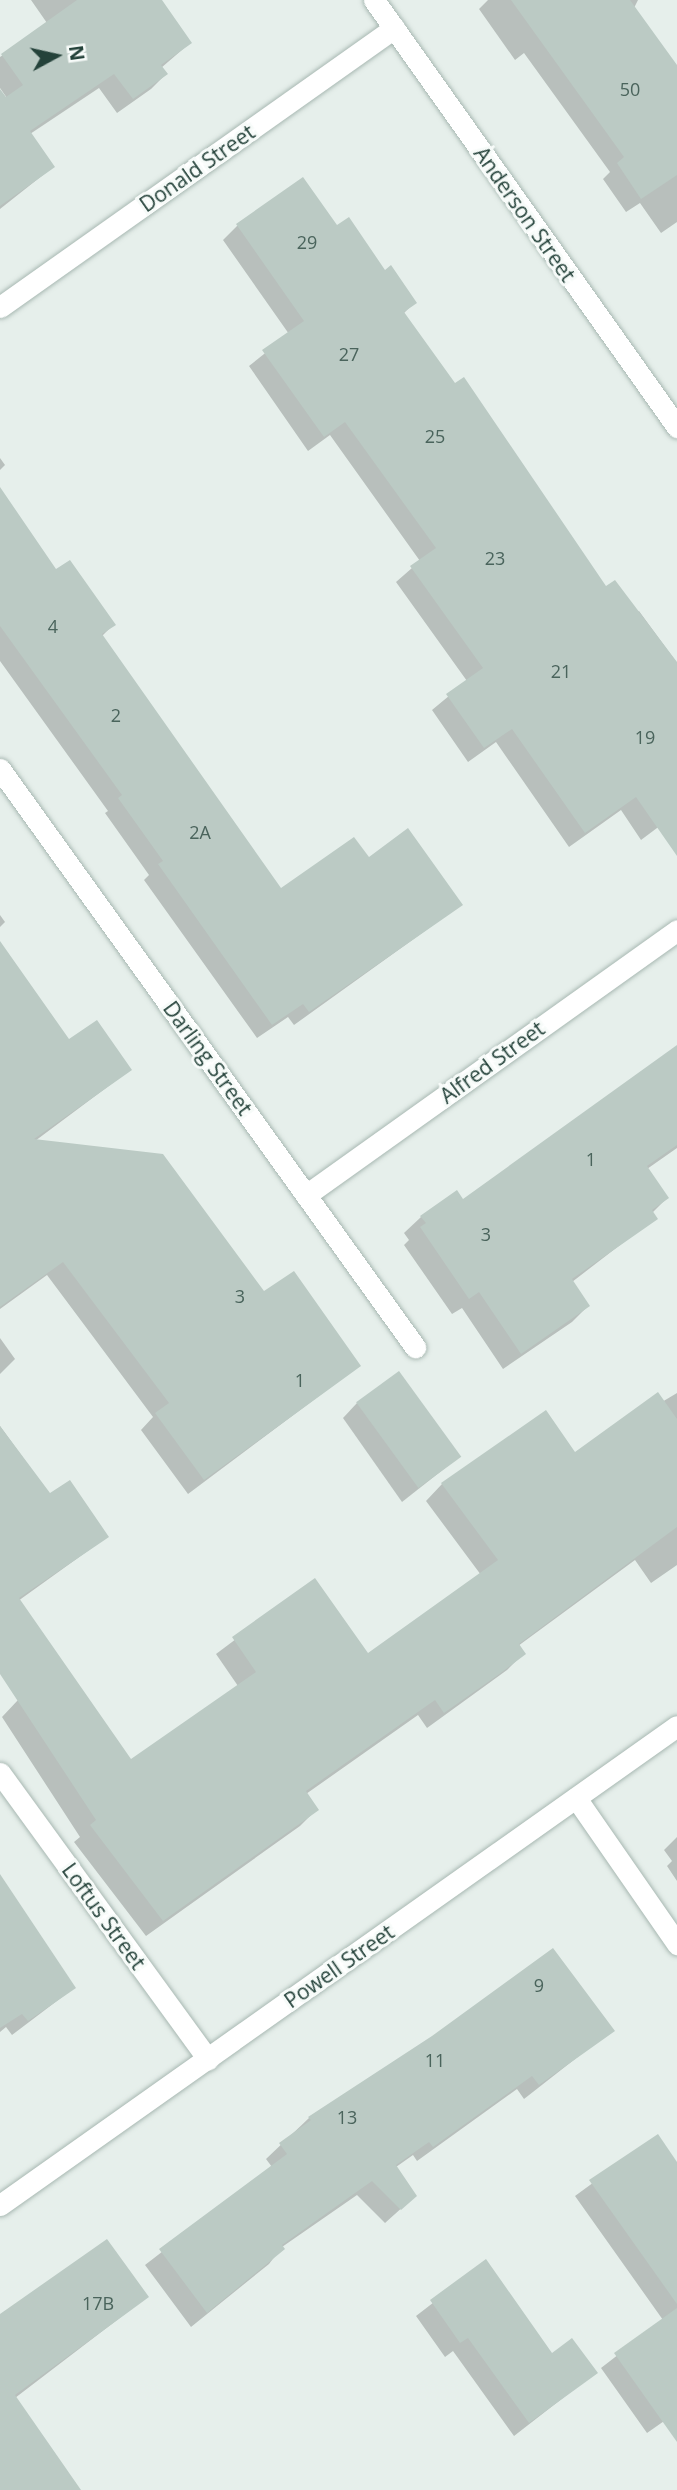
<!DOCTYPE html>
<html>
<head>
<meta charset="utf-8">
<style>
  body { margin:0 }
  #map { position:relative; width:677px; height:2490px; overflow:hidden; background:#e6efeb; font-family:"Open Sans",sans-serif }
  div>[style] { position:absolute }
  .shadow>* { inset:0; background:#0003 }
  .building>* { inset:0; background:#bbcac4; transform-origin:0 0 }
  .roads { filter:drop-shadow(0 0 2px #a8b8b2) drop-shadow(0 0 2px #a8b8b2) }
  .street>* { height:21px; margin:-10.5px; padding:0 10.5px; transform-origin:10.5px; border-radius:10.5px; background:#fff }
  span { translate:-50% -50%; white-space:nowrap; text-align:center; line-height:1.15; -webkit-text-stroke:6px #f7fbf9; paint-order:stroke }
  .number-label { font-size:18px; color:#4a645c }
  .number-label span { -webkit-text-stroke-width:0 }
  .street-label { font-size:21px; color:#24423a }
  .north { position:absolute; left:21px; top:21px; width:70px; height:70px; -webkit-text-stroke:5px #f7fbf9; paint-order:stroke; rotate:82deg; font-size:19px; font-weight:700; line-height:28px; text-align:center; color:#24423a }
  .north::after { content:''; display:block; margin:auto; width:24px; height:32px; background:#24423a; clip-path:polygon(50% 0,100% 100%,50% 72%,0 100%) }
</style>
</head>
<body>
<div id="map">
  <div class="shadow">
    <i style="clip-path:polygon(31px 0,160px 0,190px 43px,161px 68px,166px 74px,151px 89px,117px 113px,99px 88px,30px 134px,53px 167px,0 209px,0 103px,7px 98px,0 88px,0 57px,47px 23px)"></i>
    <i style="clip-path:polygon(488px 0,638px 0,634px 8px,677px 68px,677px 222px,661px 233px,640px 203px,626px 212px,603px 179px,610px 172px,524px 53px,515px 60px,479px 9px)"></i>
    <i style="clip-path:polygon(237px 226px,337px 227px,415px 302px,403px 314px,605px 589px,636px 613px,639px 611px,677px 663px,677px 813px,641px 840px,621px 810px,569px 847px,496px 742px,468px 762px,432px 710px,467px 681px,396px 582px,420px 561px,330px 435px,308px 451px,249px 366px,289px 334px,223px 240px)"></i>
    <i style="clip-path:polygon(0 458px,5px 465px,0 470px)"></i>
    <i style="clip-path:polygon(0 490px,56px 571px,113px 625px,102px 636px,280px 890px,461px 905px,294px 1025px,288px 1017px,257px 1038px,144px 880px,149px 875px,105px 813px,108px 811px,0 661px)"></i>
    <i style="clip-path:polygon(0 915px,5px 922px,0 927px)"></i>
    <i style="clip-path:polygon(0 944px,69px 1041px,130px 1070px,35px 1141px,264px 1294px,359px 1366px,188px 1494px,141px 1430px,153px 1417px,47px 1275px,0 1309px)"></i>
    <i style="clip-path:polygon(677px 1063px,677px 1148px,647px 1169px,667px 1198px,652px 1213px,655px 1218px,572px 1282px,588px 1306px,572px 1322px,503px 1369px,462px 1308px,452px 1314px,404px 1245px,409px 1240px,404px 1233px,421px 1217px,463px 1202px)"></i>
    <i style="clip-path:polygon(0 1338px,15px 1359px,0 1374px)"></i>
    <i style="clip-path:polygon(677px 1393px,677px 1565px,651px 1583px,635px 1560px,518px 1646px,524px 1653px,507px 1670px,427px 1728px,418px 1715px,306px 1794px,317px 1809px,300px 1826px,146px 1936px,74px 1842px,80px 1837px,2px 1717px,18px 1700px,130px 1762px,238px 1686px,216px 1654px,315px 1580px,367px 1656px,481px 1575px,426px 1501px,442px 1484px,575px 1454px)"></i>
    <i style="clip-path:polygon(357px 1403px,459px 1457px,402px 1502px,343px 1418px)"></i>
    <i style="clip-path:polygon(0 1426px,50px 1495px,107px 1537px,0 1614px)"></i>
    <i style="clip-path:polygon(677px 1837px,677px 1881px,667px 1866px,672px 1861px,664px 1850px)"></i>
    <i style="clip-path:polygon(0 1923px,74px 1988px,12px 2035px,6px 2027px,0 2032px)"></i>
    <i style="clip-path:polygon(612px 2030px,524px 2099px,517px 2089px,417px 2161px,413px 2155px,396px 2167px,415px 2196px,385px 2223px,357px 2195px,282px 2247px,269px 2264px,191px 2327px,145px 2265px,272px 2167px,266px 2159px,309px 2118px,433px 2037px)"></i>
    <i style="clip-path:polygon(657px 2136px,677px 2165px,677px 2412px,647px 2433px,601px 2368px,663px 2320px,575px 2196px)"></i>
    <i style="clip-path:polygon(486px 2262px,551px 2355px,595px 2373px,514px 2436px,453px 2351px,445px 2357px,416px 2316px)"></i>
    <i style="clip-path:polygon(147px 2297px,15px 2398px,79px 2490px,0 2490px,0 2315px)"></i>
  </div>
  <div class="building">
    <i style="clip-path:polygon(77px 0,162px 0,192px 43px,161px 65px,168px 74px,133px 99px,114px 74px,30px 131px,55px 167px,0 206px,0 89px,6px 97px,23px 85px,1px 54px)"></i>
    <i style="clip-path:polygon(511px 0,630px 0,677px 65px,677px 175px,641px 199px,617px 163px,624px 157px)"></i>
    <i style="clip-path:polygon(303px 177px,337px 225px,349px 217px,385px 270px,391px 265px,417px 303px,404px 312px,455px 383px,464px 377px,606px 586px,615px 580px,677px 662px,677px 856px,636px 797px,585px 833px,512px 729px,484px 748px,446px 694px,483px 668px,410px 566px,436px 548px,345px 422px,324px 437px,262px 350px,304px 321px,236px 224px)"></i>
    <i style="clip-path:polygon(0 487px,56px 569px,70px 560px,116px 625px,102px 634px,281px 888px,354px 837px,369px 857px,408px 828px,463px 905px,309px 1012px,303px 1004px,272px 1025px,158px 864px,163px 861px,118px 798px,122px 795px,0 626px)"></i>
    <i style="clip-path:polygon(0 941px,69px 1039px,97px 1020px,132px 1070px,34px 1139px,163px 1154px,264px 1291px,294px 1271px,361px 1366px,204px 1480px,155px 1413px,169px 1403px,63px 1262px,0 1307px)"></i>
    <i style="clip-path:polygon(677px 1045px,677px 1145px,647px 1166px,669px 1198px,652px 1210px,658px 1219px,572px 1279px,590px 1306px,521px 1354px,479px 1292px,469px 1299px,420px 1227px,426px 1223px,420px 1216px,457px 1190px,463px 1199px)"></i>
    <i style="left:399px;top:1371px;width:106px;height:53px;rotate:54deg"></i>
    <i style="clip-path:polygon(658px 1392px,677px 1419px,677px 1527px,519px 1644px,526px 1654px,498px 1675px,444px 1713px,435px 1700px,306px 1791px,319px 1810px,163px 1921px,90px 1825px,96px 1820px,0 1674px,0 1426px,50px 1493px,70px 1480px,109px 1537px,19px 1598px,131px 1759px,256px 1672px,232px 1637px,315px 1578px,368px 1653px,498px 1560px,441px 1483px,546px 1410px,575px 1452px)"></i>
    <i style="clip-path:polygon(0 1874px,76px 1988px,28px 2021px,22px 2014px,0 2028px)"></i>
    <i style="clip-path:polygon(553px 1948px,615px 2031px,539px 2085px,532px 2076px,433px 2147px,429px 2142px,396px 2165px,417px 2196px,401px 2210px,372px 2181px,282px 2245px,285px 2249px,207px 2313px,159px 2249px,287px 2154px,279px 2143px,311px 2120px,308px 2117px,432px 2036px)"></i>
    <i style="clip-path:polygon(658px 2134px,677px 2162px,677px 2304px,589px 2180px)"></i>
    <i style="clip-path:polygon(107px 2239px,149px 2297px,15px 2395px,81px 2490px,0 2490px,0 2314px)"></i>
    <i style="clip-path:polygon(486px 2259px,552px 2353px,572px 2338px,598px 2373px,529px 2423px,468px 2338px,460px 2343px,430px 2300px)"></i>
    <i style="clip-path:polygon(677px 2308px,677px 2442px,614px 2353px)"></i>
  </div>
  <div class="roads">
    <div class="street">
      <i style="left:374px;top:0;width:524px;rotate:54.64deg"></i>
      <i style="left:0;top:307px;width:483px;rotate:-35.3deg"></i>
      <i style="left:0;top:769px;width:712px;rotate:54.32deg"></i>
      <i style="left:306px;top:1195px;width:456px;rotate:-35.5deg"></i>
      <i style="left:0;top:1773px;width:354px;rotate:54deg"></i>
      <i style="left:576px;top:1798px;width:178px;rotate:55.3deg"></i>
      <i style="left:0;top:2205px;width:829px;rotate:-35.28deg"></i>
    </div>
  </div>
  <div class="number-label">
    <span style="left:630px;top:89px">50</span>
    <span style="left:307px;top:242px">29</span>
    <span style="left:349px;top:354px">27</span>
    <span style="left:435px;top:436px">25</span>
    <span style="left:495px;top:558px">23</span>
    <span style="left:53px;top:626px">4</span>
    <span style="left:561px;top:671px">21</span>
    <span style="left:116px;top:715px">2</span>
    <span style="left:645px;top:737px">19</span>
    <span style="left:200px;top:832px">2A</span>
    <span style="left:591px;top:1159px">1</span>
    <span style="left:486px;top:1234px">3</span>
    <span style="left:240px;top:1296px">3</span>
    <span style="left:300px;top:1380px">1</span>
    <span style="left:539px;top:1985px">9</span>
    <span style="left:435px;top:2060px">11</span>
    <span style="left:347px;top:2117px">13</span>
    <span style="left:98px;top:2303px">17B</span>
  </div>
  <div class="street-label">
    <span style="left:197px;top:168px;rotate:-35deg">Donald Street</span>
    <span style="left:525px;top:214px;rotate:55deg">Anderson Street</span>
    <span style="left:208px;top:1058px;rotate:54deg">Darling Street</span>
    <span style="left:492px;top:1062px;rotate:-36deg">Alfred Street</span>
    <span style="left:104px;top:1916px;rotate:54deg">Loftus Street</span>
    <span style="left:339px;top:1966px;rotate:-35deg">Powell Street</span>
  </div>
  <div class="north">N</div>
</div>
</body>
</html>
